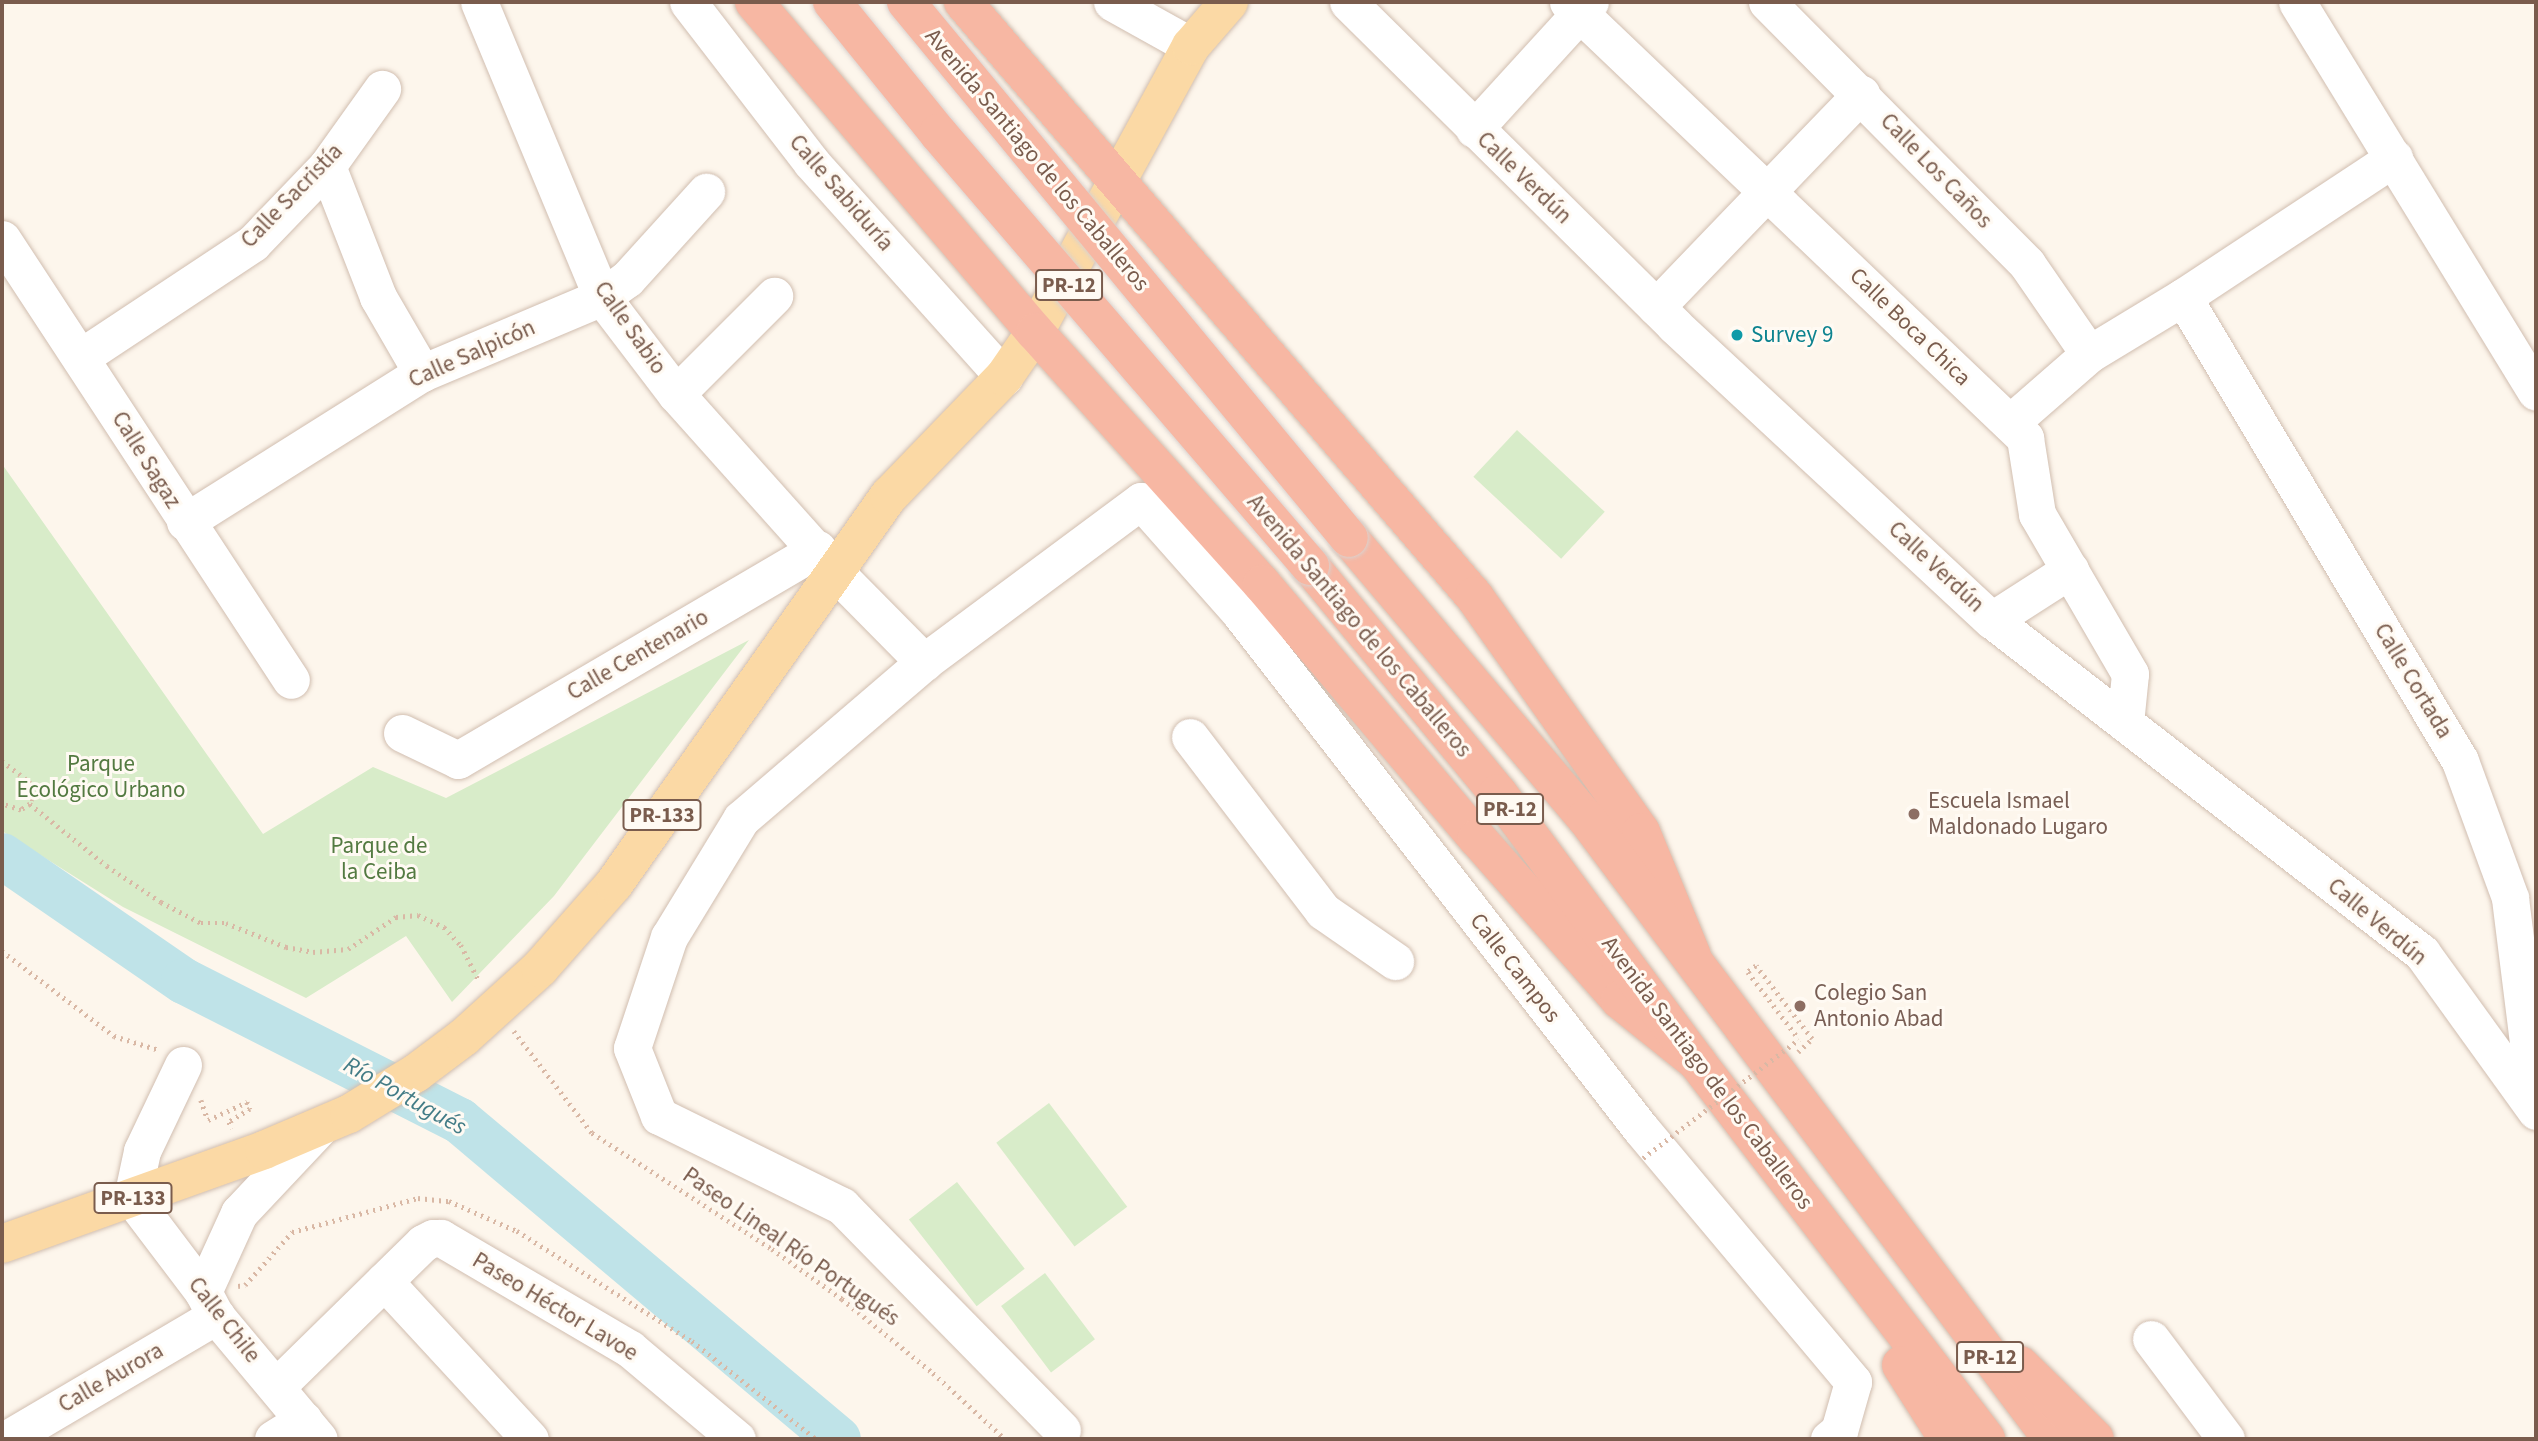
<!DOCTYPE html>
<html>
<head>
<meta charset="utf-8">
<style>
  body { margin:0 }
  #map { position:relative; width:2538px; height:1441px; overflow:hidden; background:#fdf6ec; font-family:"Source Sans 3",sans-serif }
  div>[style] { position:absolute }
  .green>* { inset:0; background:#d8ecc9; transform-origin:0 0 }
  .river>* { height:46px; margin:-23px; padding:0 23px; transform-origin:23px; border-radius:23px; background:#bfe3e8 }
  .path>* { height:4.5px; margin-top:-2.25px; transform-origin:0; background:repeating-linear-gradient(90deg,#d9b8a5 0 2px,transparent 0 7px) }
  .roads { filter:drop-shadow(0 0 2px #d1beb0) drop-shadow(0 0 2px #d1beb0) }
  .minor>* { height:37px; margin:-18.5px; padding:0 18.5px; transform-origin:18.5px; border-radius:18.5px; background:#fff }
  .major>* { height:38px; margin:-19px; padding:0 19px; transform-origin:19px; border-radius:19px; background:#fbd9a5 }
  .highway>* { height:38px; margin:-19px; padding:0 19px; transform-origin:19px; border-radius:19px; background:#f7b7a3 }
  .path-bridge>* { height:4.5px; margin-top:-2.25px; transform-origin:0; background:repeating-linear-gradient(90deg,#d9b8a5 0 2px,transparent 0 7px) }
  .bridges { filter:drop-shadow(0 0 2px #dad1cd) drop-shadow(0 0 2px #dad1cd) }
  .highway-bridge>* { height:38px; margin:-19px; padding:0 19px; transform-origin:19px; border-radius:19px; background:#f7b7a3 }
  .dots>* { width:19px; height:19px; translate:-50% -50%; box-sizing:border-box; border:4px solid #fffaf3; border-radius:50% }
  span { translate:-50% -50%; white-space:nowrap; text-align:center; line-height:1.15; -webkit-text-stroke:6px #fffaf3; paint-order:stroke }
  .shield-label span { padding:2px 5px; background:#fffaf3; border:2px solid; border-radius:5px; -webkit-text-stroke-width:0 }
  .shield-label { font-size:21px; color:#7a5c4d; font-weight:700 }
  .street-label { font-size:23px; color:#7a5c4d }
  .culture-label { font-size:23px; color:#0d838f }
  .left { translate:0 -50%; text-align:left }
  .park-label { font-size:23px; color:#537a41 }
  .education-label { font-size:23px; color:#785e54 }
  .water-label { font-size:24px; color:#437c86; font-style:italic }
  .frame { position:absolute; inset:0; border:4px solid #7a5c4d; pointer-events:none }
</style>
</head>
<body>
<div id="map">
  <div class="green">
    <i style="left:1517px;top:430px;width:120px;height:64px;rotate:43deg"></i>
    <i style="clip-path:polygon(2px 464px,263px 834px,373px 767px,446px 798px,749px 640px,554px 896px,452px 1002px,406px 936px,306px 998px,123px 907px,2px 831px)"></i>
    <i style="left:1049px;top:1103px;width:130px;height:66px;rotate:53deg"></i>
    <i style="left:957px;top:1182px;width:110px;height:61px;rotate:52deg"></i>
    <i style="left:1045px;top:1273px;width:83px;height:55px;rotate:53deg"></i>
  </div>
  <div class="river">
    <i style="left:2px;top:856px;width:221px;rotate:34.5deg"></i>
    <i style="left:184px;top:981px;width:309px;rotate:26.9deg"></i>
    <i style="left:460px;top:1121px;width:494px;rotate:40.1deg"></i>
  </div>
  <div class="path">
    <i style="left:2px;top:761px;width:34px;rotate:37deg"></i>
    <i style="left:29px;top:781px;width:12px;rotate:66deg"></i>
    <i style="left:34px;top:792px;width:13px;rotate:108deg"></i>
    <i style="left:30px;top:804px;width:11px;rotate:146deg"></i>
    <i style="left:21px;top:810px;width:20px;rotate:-162deg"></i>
    <i style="left:30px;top:804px;width:99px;rotate:38.8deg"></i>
    <i style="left:107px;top:866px;width:65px;rotate:33.7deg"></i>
    <i style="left:161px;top:902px;width:45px;rotate:27.7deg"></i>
    <i style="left:201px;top:923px;width:25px"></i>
    <i style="left:226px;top:923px;width:65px;rotate:21.8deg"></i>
    <i style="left:286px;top:947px;width:27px;rotate:10deg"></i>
    <i style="left:313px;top:952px;width:35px;rotate:-5deg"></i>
    <i style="left:348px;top:949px;width:58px;rotate:-33.7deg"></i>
    <i style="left:396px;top:917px;width:22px;rotate:-5deg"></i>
    <i style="left:418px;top:915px;width:29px;rotate:25deg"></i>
    <i style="left:444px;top:927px;width:25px;rotate:47deg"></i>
    <i style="left:461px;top:945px;width:40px;rotate:63.4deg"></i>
    <i style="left:2px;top:951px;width:141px;rotate:37.2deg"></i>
    <i style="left:114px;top:1036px;width:47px;rotate:17.3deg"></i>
    <i style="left:514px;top:1031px;width:128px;rotate:52.6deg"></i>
    <i style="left:592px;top:1133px;width:214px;rotate:32.8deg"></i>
    <i style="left:772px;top:1249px;width:86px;rotate:35.5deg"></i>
    <i style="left:842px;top:1299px;width:117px;rotate:39.1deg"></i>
    <i style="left:933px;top:1373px;width:98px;rotate:42.5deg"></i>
    <i style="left:1798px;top:1052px;width:19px;rotate:-43deg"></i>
    <i style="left:1812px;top:1039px;width:92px;rotate:-127.5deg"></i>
    <i style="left:1756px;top:966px;width:10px;rotate:143deg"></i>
    <i style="left:1748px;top:972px;width:84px;rotate:52.7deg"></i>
    <i style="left:201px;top:1100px;width:21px;rotate:71deg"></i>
    <i style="left:208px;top:1120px;width:43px;rotate:-24.8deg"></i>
    <i style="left:247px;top:1102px;width:8px;rotate:67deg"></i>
    <i style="left:250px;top:1109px;width:25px;rotate:148deg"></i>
    <i style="left:229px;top:1122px;width:7px;rotate:63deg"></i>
    <i style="left:238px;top:1286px;width:7px;rotate:-8deg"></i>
    <i style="left:245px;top:1285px;width:71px;rotate:-48.4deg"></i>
    <i style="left:292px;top:1232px;width:131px;rotate:-15.1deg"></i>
    <i style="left:418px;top:1198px;width:31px;rotate:6deg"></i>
    <i style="left:449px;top:1201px;width:74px;rotate:23.8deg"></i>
    <i style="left:517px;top:1231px;width:207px;rotate:32.2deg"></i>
    <i style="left:692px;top:1341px;width:158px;rotate:38.3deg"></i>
  </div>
  <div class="roads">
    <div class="minor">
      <i style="left:479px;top:2px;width:320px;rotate:67.4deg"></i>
      <i style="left:602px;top:297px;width:122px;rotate:52.7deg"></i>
      <i style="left:676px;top:394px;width:239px;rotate:48.2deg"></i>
      <i style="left:835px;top:572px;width:127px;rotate:45.3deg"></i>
      <i style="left:688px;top:2px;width:202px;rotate:52.4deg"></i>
      <i style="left:811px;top:162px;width:289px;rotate:48.1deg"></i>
      <i style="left:1112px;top:2px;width:90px;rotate:29.1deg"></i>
      <i style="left:1348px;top:2px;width:459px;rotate:44.7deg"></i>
      <i style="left:1674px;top:325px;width:434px;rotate:42.9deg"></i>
      <i style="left:1992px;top:620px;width:544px;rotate:37.75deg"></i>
      <i style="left:2422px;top:953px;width:195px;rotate:54.2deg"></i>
      <i style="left:1568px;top:2px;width:632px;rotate:43.65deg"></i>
      <i style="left:2025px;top:438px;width:77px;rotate:81deg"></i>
      <i style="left:2037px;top:514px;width:185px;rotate:59.8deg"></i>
      <i style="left:2130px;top:674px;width:49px;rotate:95.8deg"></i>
      <i style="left:1767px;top:2px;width:369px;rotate:45.2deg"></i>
      <i style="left:2027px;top:264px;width:109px;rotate:55.4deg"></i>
      <i style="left:2297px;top:2px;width:457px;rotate:58.5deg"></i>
      <i style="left:1474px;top:129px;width:172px;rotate:-47.6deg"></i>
      <i style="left:327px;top:166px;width:141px;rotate:68.7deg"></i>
      <i style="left:378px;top:297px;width:88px;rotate:59.9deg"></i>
      <i style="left:2px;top:239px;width:527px;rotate:56.76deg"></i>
      <i style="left:2183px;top:297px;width:540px;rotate:59.16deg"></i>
      <i style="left:2460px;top:761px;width:146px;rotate:69.9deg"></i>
      <i style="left:2510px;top:898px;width:210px;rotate:82.9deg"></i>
      <i style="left:1656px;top:307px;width:296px;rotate:-46.1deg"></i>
      <i style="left:81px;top:357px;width:206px;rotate:-33.5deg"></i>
      <i style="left:253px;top:243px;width:107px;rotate:-46.1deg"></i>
      <i style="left:327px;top:166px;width:95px;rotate:-54.5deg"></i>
      <i style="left:676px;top:394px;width:139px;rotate:-45deg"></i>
      <i style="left:2010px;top:423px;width:105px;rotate:-41.1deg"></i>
      <i style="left:2089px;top:354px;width:110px;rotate:-31.2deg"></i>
      <i style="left:2183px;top:297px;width:253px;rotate:-33.4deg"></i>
      <i style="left:185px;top:522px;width:280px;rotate:-32.2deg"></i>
      <i style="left:422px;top:373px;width:195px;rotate:-22.9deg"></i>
      <i style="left:602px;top:297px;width:31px;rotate:-36deg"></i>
      <i style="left:627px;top:279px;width:118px;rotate:-47.8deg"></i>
      <i style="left:1992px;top:620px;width:93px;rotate:-32.7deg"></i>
      <i style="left:402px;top:733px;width:62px;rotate:25.7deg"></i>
      <i style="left:458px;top:760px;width:417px;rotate:-30.4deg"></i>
      <i style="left:1190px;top:737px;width:219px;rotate:52.6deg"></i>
      <i style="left:1323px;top:911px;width:88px;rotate:34.8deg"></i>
      <i style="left:183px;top:1065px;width:95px;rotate:115.5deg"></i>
      <i style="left:142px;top:1151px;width:48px;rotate:102deg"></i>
      <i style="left:132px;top:1198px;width:118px;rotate:52.9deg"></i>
      <i style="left:203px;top:1292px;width:27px;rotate:62deg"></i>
      <i style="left:216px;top:1316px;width:160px;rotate:50.1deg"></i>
      <i style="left:384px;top:1281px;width:215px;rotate:47.3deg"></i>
      <i style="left:203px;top:1292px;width:87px;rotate:-65.5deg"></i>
      <i style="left:239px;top:1213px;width:118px;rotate:-46.7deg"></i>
      <i style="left:2151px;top:1339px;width:125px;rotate:53.1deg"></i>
      <i style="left:277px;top:1386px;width:204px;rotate:-44.4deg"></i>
      <i style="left:423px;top:1243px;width:11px;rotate:-27deg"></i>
      <i style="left:433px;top:1238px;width:8px"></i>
      <i style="left:441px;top:1238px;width:219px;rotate:30.4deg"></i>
      <i style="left:630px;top:1349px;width:140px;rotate:40.1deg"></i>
      <i style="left:1062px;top:1430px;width:314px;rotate:-134.5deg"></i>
      <i style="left:842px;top:1206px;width:204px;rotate:-153.8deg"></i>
      <i style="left:659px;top:1116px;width:73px;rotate:-111.7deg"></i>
      <i style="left:632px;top:1048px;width:117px;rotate:-71.6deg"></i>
      <i style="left:669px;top:937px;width:138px;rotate:-58.6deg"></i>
      <i style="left:741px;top:819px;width:241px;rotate:-40.6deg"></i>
      <i style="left:924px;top:662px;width:270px;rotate:-36.6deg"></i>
      <i style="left:1141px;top:501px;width:149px;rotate:48.5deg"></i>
      <i style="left:1240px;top:613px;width:653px;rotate:52.15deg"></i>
      <i style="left:1641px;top:1129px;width:330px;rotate:50deg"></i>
      <i style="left:1853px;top:1382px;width:51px;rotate:105.9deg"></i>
      <i style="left:1839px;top:1431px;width:13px;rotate:141deg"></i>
      <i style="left:7px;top:1439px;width:243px;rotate:-30.5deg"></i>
      <i style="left:273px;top:1439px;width:36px;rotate:-32deg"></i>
    </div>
    <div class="major">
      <i style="left:2px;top:1244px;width:278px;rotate:-19.7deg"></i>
      <i style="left:264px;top:1150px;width:92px;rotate:-23deg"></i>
      <i style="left:349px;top:1114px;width:79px;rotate:-31.5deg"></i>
      <i style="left:416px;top:1073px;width:60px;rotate:-36.9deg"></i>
      <i style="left:464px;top:1037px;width:103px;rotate:-42.2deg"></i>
      <i style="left:540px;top:968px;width:112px;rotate:-48.6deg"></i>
      <i style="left:614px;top:884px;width:476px;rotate:-54.7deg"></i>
      <i style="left:889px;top:496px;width:165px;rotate:-46deg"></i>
      <i style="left:1004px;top:377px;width:55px;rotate:-55.4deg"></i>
      <i style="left:1035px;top:332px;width:326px;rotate:-61.4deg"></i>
      <i style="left:1191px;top:46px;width:58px;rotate:-49.2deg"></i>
    </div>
    <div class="highway">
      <i style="left:754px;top:2px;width:433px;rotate:49.6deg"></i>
      <i style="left:1035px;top:332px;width:339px;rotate:48deg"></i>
      <i style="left:1262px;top:584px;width:333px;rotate:49.8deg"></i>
      <i style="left:1477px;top:838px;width:216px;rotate:48.6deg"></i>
      <i style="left:1620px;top:1000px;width:99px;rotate:38.8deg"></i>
      <i style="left:963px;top:2px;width:784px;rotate:49.3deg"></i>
      <i style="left:1474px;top:596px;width:289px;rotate:54.7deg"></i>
      <i style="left:1641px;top:832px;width:134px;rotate:67.6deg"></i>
      <i style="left:1349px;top:538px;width:367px;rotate:49.8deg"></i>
      <i style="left:1586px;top:818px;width:776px;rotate:53.12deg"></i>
      <i style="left:1310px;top:566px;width:295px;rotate:50.4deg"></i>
      <i style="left:1498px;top:793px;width:335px;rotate:53.5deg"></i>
      <i style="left:1697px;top:1062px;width:475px;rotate:52.5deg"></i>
      <i style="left:1901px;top:1365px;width:88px;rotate:57.6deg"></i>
      <i style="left:2020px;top:1365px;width:105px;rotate:44.6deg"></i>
    </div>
  </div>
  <div class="path-bridge">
    <i style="left:1643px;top:1158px;width:196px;rotate:-37.3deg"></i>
  </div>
  <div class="bridges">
    <div class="highway-bridge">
      <i style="left:832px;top:2px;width:169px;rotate:51deg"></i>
      <i style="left:938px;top:133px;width:571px;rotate:49.33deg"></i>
      <i style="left:906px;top:2px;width:695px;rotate:50.43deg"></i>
    </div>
  </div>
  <div class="dots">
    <i style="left:1737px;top:335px;background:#0f9aa8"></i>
    <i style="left:1914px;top:814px;background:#8d6e63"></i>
    <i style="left:1800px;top:1006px;background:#8d6e63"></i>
  </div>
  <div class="shield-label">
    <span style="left:1069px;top:285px">PR-12</span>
    <span style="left:1510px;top:809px">PR-12</span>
    <span style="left:662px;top:815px">PR-133</span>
    <span style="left:133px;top:1198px">PR-133</span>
    <span style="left:1990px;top:1357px">PR-12</span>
  </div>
  <div class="street-label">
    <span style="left:1037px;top:160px;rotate:50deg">Avenida Santiago de los Caballeros</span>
    <span style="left:1936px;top:171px;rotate:46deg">Calle Los Caños</span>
    <span style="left:1524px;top:178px;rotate:44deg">Calle Verdún</span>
    <span style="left:841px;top:193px;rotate:49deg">Calle Sabiduría</span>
    <span style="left:292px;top:196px;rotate:-46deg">Calle Sacristía</span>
    <span style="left:1910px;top:327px;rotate:44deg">Calle Boca Chica</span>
    <span style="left:630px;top:328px;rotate:55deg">Calle Sabio</span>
    <span style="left:472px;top:354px;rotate:-24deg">Calle Salpicón</span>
    <span style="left:146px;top:460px;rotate:58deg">Calle Sagaz</span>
    <span style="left:1936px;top:567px;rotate:43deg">Calle Verdún</span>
    <span style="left:1359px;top:626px;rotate:50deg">Avenida Santiago de los Caballeros</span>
    <span style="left:638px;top:655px;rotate:-30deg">Calle Centenario</span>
    <span style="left:2413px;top:681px;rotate:59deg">Calle Cortada</span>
    <span style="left:2377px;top:922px;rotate:40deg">Calle Verdún</span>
    <span style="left:1515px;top:968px;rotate:52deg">Calle Campos</span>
    <span style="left:1707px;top:1073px;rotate:53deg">Avenida Santiago de los Caballeros</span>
    <span style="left:791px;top:1247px;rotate:35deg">Paseo Lineal Río Portugués</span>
    <span style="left:555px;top:1307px;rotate:31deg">Paseo Héctor Lavoe</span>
    <span style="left:224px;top:1320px;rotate:52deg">Calle Chile</span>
    <span style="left:111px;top:1378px;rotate:-30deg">Calle Aurora</span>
  </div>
  <div class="culture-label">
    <span class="left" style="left:1751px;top:335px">Survey 9</span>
  </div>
  <div class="park-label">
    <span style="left:101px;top:777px">Parque<br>Ecológico Urbano</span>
    <span style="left:379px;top:859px">Parque de<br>la Ceiba</span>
  </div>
  <div class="education-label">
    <span class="left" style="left:1928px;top:814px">Escuela Ismael<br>Maldonado Lugaro</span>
    <span class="left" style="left:1814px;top:1006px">Colegio San<br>Antonio Abad</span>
  </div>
  <div class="water-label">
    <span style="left:405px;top:1096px;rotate:29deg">Río Portugués</span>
  </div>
  <div class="frame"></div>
</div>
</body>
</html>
